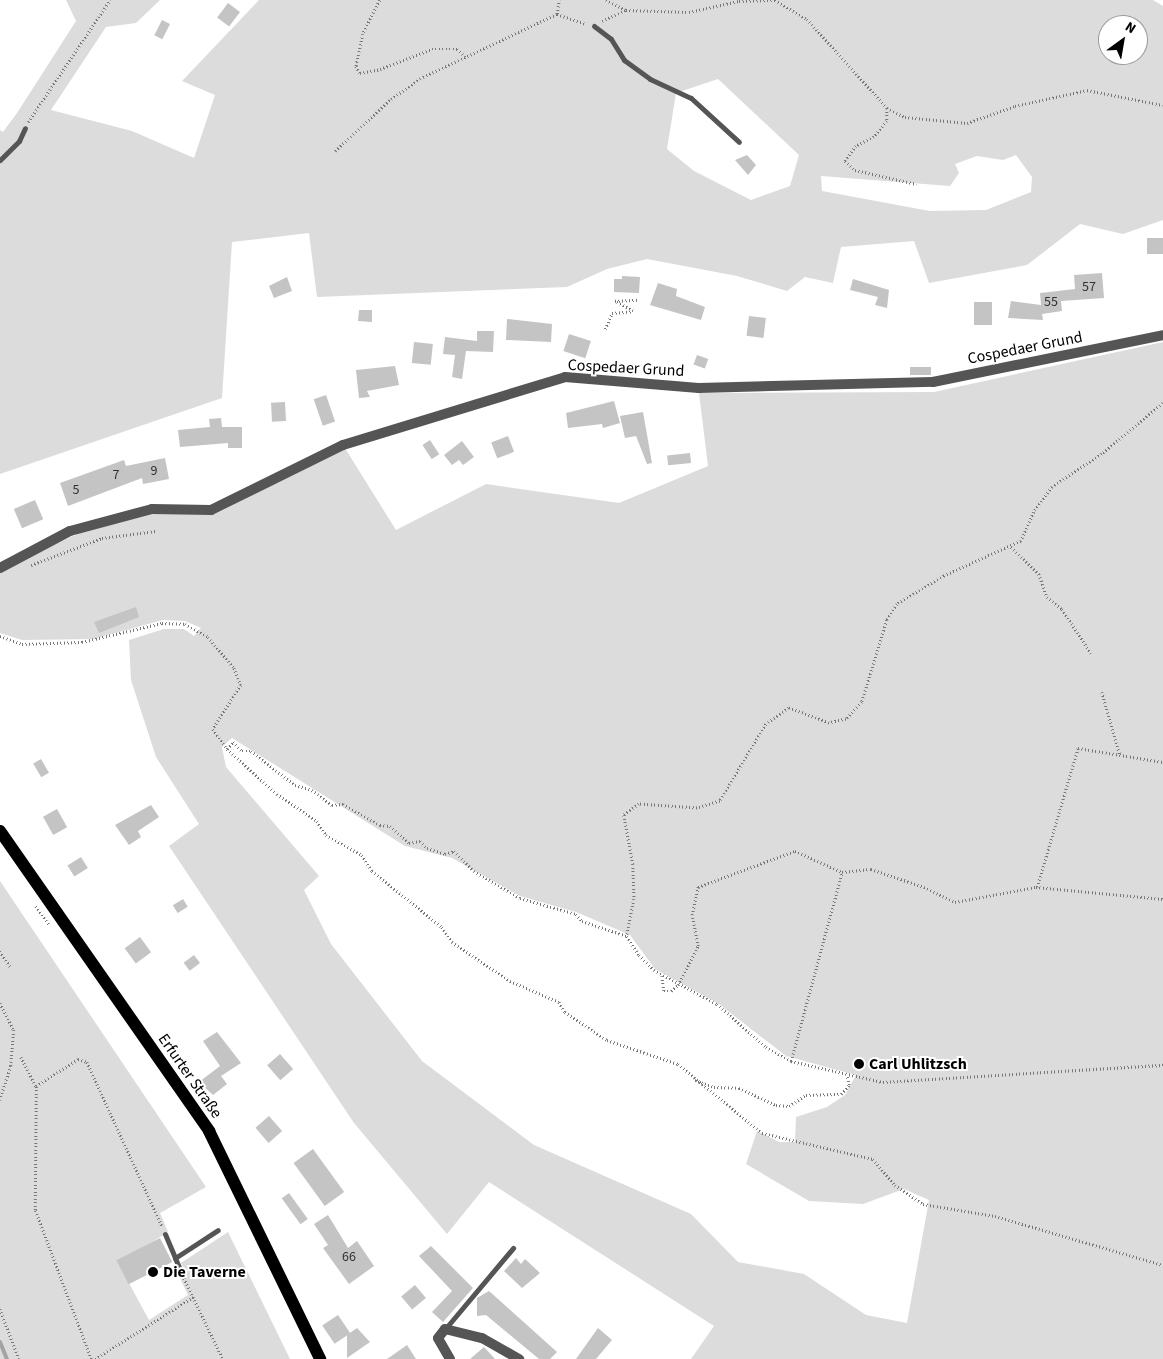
<!DOCTYPE html>
<html>
<head>
<meta charset="utf-8">
<style>
  body { margin:0 }
  #map { position:relative; width:1163px; height:1359px; overflow:hidden; background:#fff; font-family:"Source Sans 3",sans-serif }
  div>[style] { position:absolute }
  .green>* { inset:0; background:#dcdcdc }
  .stream>* { height:4px; margin:-2px; padding:0 2px; transform-origin:2px; border-radius:2px; background:#a3a3a3 }
  .building>* { inset:0; background:#c4c4c4; transform-origin:0 0 }
  .path>* { height:2.5px; margin-top:-1.25px; transform-origin:0; background:repeating-linear-gradient(90deg,#777 0 1px,transparent 0 3.5px) }
  .service>* { height:5px; margin:-2.5px; padding:0 2.5px; transform-origin:2.5px; border-radius:2.5px; background:#555 }
  .minor>* { height:10px; margin:-5px; padding:0 5px; transform-origin:5px; border-radius:5px; background:#555 }
  .primary>* { height:12px; margin:-6px; padding:0 6px; transform-origin:6px; border-radius:6px; background:#000 }
  .dots>* { width:14px; height:14px; translate:-50% -50%; box-sizing:border-box; border:2px solid #fff; border-radius:50% }
  span { translate:-50% -50%; white-space:nowrap; text-align:center; line-height:1.15; -webkit-text-stroke:4px #fff; paint-order:stroke }
  .number-label { font-size:14px; color:#313131 }
  .number-label span { -webkit-text-stroke-width:0 }
  .street-label { font-size:16px; color:#000 }
  .poi-label { font-size:16px; color:#000; font-weight:700 }
  .left { translate:0 -50%; text-align:left }
  .north { position:absolute; left:1098px; top:15px; width:50px; height:50px; box-sizing:border-box; background:#fff; border:1px solid #999; border-radius:50%; rotate:32deg; font-size:14px; font-weight:700; line-height:20px; text-align:center; color:#000 }
  .north::after { content:''; display:block; margin:auto; width:18px; height:22px; background:#000; clip-path:polygon(50% 0,100% 100%,50% 72%,0 100%) }
</style>
</head>
<body>
<div id="map">
  <div class="green">
    <i style="clip-path:polygon(evenodd,66px 0,160px 0,136px 23px,106px 27px,51px 110px,132px 131px,194px 158px,215px 95px,182px 81px,259px 0,1153px 0,1163px 6px,1163px 220px,1123px 234px,1080px 224px,1027px 265px,929px 283px,914px 241px,841px 247px,833px 283px,805px 277px,787px 291px,737px 276px,647px 259px,607px 269px,567px 287px,317px 297px,309px 233px,232px 242px,222px 398px,0 474px,0 130px,3px 132px,17px 113px,76px 21px,66px 0,1108px 25px,1138px 25px,1138px 55px,1108px 55px,1108px 25px,66px 0,718px 79px,799px 155px,790px 186px,751px 200px,694px 171px,667px 149px,676px 93px,718px 79px,66px 0,1016px 155px,1032px 177px,1031px 192px,986px 210px,930px 211px,822px 191px,821px 176px,950px 186px,959px 173px,955px 164px,977px 156px,1003px 160px,1016px 155px)"></i>
    <i style="clip-path:polygon(evenodd,1163px 342px,1163px 1359px,691px 1359px,714px 1326px,489px 1182px,447px 1234px,354px 1123px,169px 846px,199px 824px,156px 757px,131px 680px,129px 640px,164px 629px,184px 629px,194px 636px,201px 628px,185px 621px,163px 620px,93px 639px,22px 640px,0 633px,0 569px,115px 517px,152px 509px,211px 510px,343px 445px,396px 530px,486px 484px,619px 503px,708px 466px,699px 393px,934px 392px,1163px 342px,232px 738px,405px 846px,452px 858px,520px 896px,576px 912px,630px 935px,655px 969px,719px 1004px,786px 1056px,856px 1075px,845px 1095px,827px 1107px,796px 1117px,795px 1142px,779px 1142px,757px 1131px,746px 1164px,809px 1201px,863px 1204px,904px 1189px,929px 1200px,907px 1323px,866px 1315px,804px 1274px,738px 1262px,691px 1214px,534px 1145px,422px 1061px,331px 944px,304px 890px,319px 876px,226px 767px,222px 747px,232px 738px)"></i>
    <i style="clip-path:polygon(0 881px,206px 1187px,160px 1213px,168px 1232px,118px 1263px,149px 1320px,188px 1295px,178px 1274px,185px 1270px,181px 1263px,228px 1232px,290px 1359px,0 1359px)"></i>
  </div>
  <div class="stream">
    <i style="left:0;top:1342px;width:18px;rotate:68deg"></i>
  </div>
  <div class="building">
    <i style="left:228px;top:3px;width:15px;height:18px;rotate:37deg"></i>
    <i style="left:162px;top:20px;width:9px;height:17px;rotate:27deg"></i>
    <i style="clip-path:polygon(747px 155px,756px 165px,748px 175px,735px 160px)"></i>
    <i style="left:1147px;top:238px;width:16px;height:16px"></i>
    <i style="clip-path:polygon(1102px 273px,1104px 298px,1061px 301px,1062px 311px,1042px 314px,1043px 320px,1008px 318px,1011px 301px,1041px 305px,1040px 293px,1075px 289px,1074px 275px)"></i>
    <i style="clip-path:polygon(622px 276px,640px 277px,639px 293px,614px 292px,614px 279px,622px 279px)"></i>
    <i style="clip-path:polygon(287px 277px,292px 291px,274px 298px,269px 286px)"></i>
    <i style="clip-path:polygon(853px 279px,889px 290px,887px 308px,875px 305px,878px 297px,850px 290px)"></i>
    <i style="clip-path:polygon(658px 283px,677px 289px,676px 296px,705px 307px,701px 320px,650px 305px)"></i>
    <i style="left:974px;top:302px;width:18px;height:23px"></i>
    <i style="clip-path:polygon(359px 310px,372px 310px,372px 322px,358px 321px)"></i>
    <i style="left:749px;top:316px;width:17px;height:20px;rotate:7deg"></i>
    <i style="clip-path:polygon(507px 319px,552px 324px,551px 342px,506px 340px)"></i>
    <i style="clip-path:polygon(477px 331px,494px 331px,493px 352px,466px 351px,462px 379px,452px 377px,455px 355px,443px 354px,445px 337px,477px 341px)"></i>
    <i style="left:569px;top:334px;width:23px;height:18px;rotate:18deg"></i>
    <i style="left:414px;top:342px;width:19px;height:21px;rotate:6deg"></i>
    <i style="left:697px;top:355px;width:12px;height:10px;rotate:20deg"></i>
    <i style="clip-path:polygon(395px 366px,399px 385px,367px 391px,370px 397px,359px 398px,356px 370px)"></i>
    <i style="left:931px;top:367px;width:8px;height:21px;rotate:90deg"></i>
    <i style="left:326px;top:395px;width:28px;height:13px;rotate:71deg"></i>
    <i style="clip-path:polygon(614px 401px,620px 423px,603px 428px,602px 424px,568px 428px,566px 413px)"></i>
    <i style="left:285px;top:402px;width:19px;height:14px;rotate:87deg"></i>
    <i style="clip-path:polygon(643px 412px,652px 463px,647px 464px,636px 436px,625px 438px,620px 416px)"></i>
    <i style="clip-path:polygon(221px 418px,222px 427px,242px 427px,242px 448px,228px 448px,228px 443px,180px 447px,178px 430px,210px 427px,209px 419px)"></i>
    <i style="left:508px;top:436px;width:17px;height:18px;rotate:69deg"></i>
    <i style="left:430px;top:440px;width:17px;height:9px;rotate:57deg"></i>
    <i style="clip-path:polygon(462px 441px,474px 457px,463px 465px,459px 460px,452px 465px,444px 455px)"></i>
    <i style="left:690px;top:453px;width:10px;height:23px;rotate:84deg"></i>
    <i style="clip-path:polygon(165px 458px,169px 479px,143px 484px,142px 478px,68px 506px,60px 483px,124px 460px,126px 466px)"></i>
    <i style="left:35px;top:500px;width:21px;height:23px;rotate:67deg"></i>
    <i style="clip-path:polygon(136px 607px,139px 617px,99px 633px,94px 622px)"></i>
    <i style="left:41px;top:759px;width:16px;height:9px;rotate:60deg"></i>
    <i style="clip-path:polygon(151px 805px,159px 817px,138px 831px,141px 837px,129px 845px,115px 825px)"></i>
    <i style="left:57px;top:809px;width:21px;height:16px;rotate:61deg"></i>
    <i style="left:81px;top:857px;width:13px;height:16px;rotate:58deg"></i>
    <i style="left:183px;top:899px;width:9px;height:12px;rotate:58deg"></i>
    <i style="left:140px;top:937px;width:19px;height:19px;rotate:54deg"></i>
    <i style="left:194px;top:955px;width:10px;height:13px;rotate:53deg"></i>
    <i style="clip-path:polygon(217px 1032px,241px 1063px,221px 1076px,227px 1084px,213px 1095px,199px 1082px,220px 1066px,203px 1041px)"></i>
    <i style="left:280px;top:1054px;width:20px;height:17px;rotate:49deg"></i>
    <i style="left:269px;top:1116px;width:20px;height:18px;rotate:49deg"></i>
    <i style="left:313px;top:1149px;width:53px;height:24px;rotate:54deg"></i>
    <i style="left:289px;top:1193px;width:32px;height:9px;rotate:54deg"></i>
    <i style="clip-path:polygon(328px 1215px,348px 1248px,357px 1241px,374px 1266px,349px 1284px,323px 1248px,328px 1245px,314px 1224px)"></i>
    <i style="left:160px;top:1238px;width:27px;height:49px;rotate:63deg"></i>
    <i style="clip-path:polygon(431px 1246px,473px 1288px,443px 1322px,432px 1312px,452px 1291px,419px 1256px)"></i>
    <i style="clip-path:polygon(516px 1258px,521px 1264px,525px 1259px,540px 1273px,522px 1288px,504px 1271px)"></i>
    <i style="left:415px;top:1285px;width:17px;height:18px;rotate:50deg"></i>
    <i style="clip-path:polygon(489px 1291px,557px 1352px,550px 1359px,539px 1359px,486px 1315px,477px 1316px,477px 1298px)"></i>
    <i style="left:338px;top:1315px;width:22px;height:19px;rotate:56deg"></i>
    <i style="clip-path:polygon(357px 1328px,370px 1342px,347px 1358px,347px 1335px)"></i>
    <i style="clip-path:polygon(598px 1328px,612px 1340px,596px 1359px,576px 1359px)"></i>
    <i style="clip-path:polygon(407px 1345px,416px 1359px,387px 1359px)"></i>
    <i style="clip-path:polygon(484px 1347px,495px 1359px,470px 1359px)"></i>
  </div>
  <div class="path">
    <i style="left:380px;top:0;width:38px;rotate:117deg"></i>
    <i style="left:363px;top:34px;width:33px;rotate:102deg"></i>
    <i style="left:356px;top:66px;width:8px;rotate:60deg"></i>
    <i style="left:360px;top:73px;width:20px;rotate:-11deg"></i>
    <i style="left:380px;top:69px;width:56px;rotate:-21deg"></i>
    <i style="left:432px;top:49px;width:25px"></i>
    <i style="left:457px;top:49px;width:13px;rotate:42deg"></i>
    <i style="left:606px;top:0;width:22px;rotate:27deg"></i>
    <i style="left:626px;top:10px;width:63px;rotate:1.8deg"></i>
    <i style="left:689px;top:12px;width:51px;rotate:-12.4deg"></i>
    <i style="left:739px;top:1px;width:36px;rotate:-2deg"></i>
    <i style="left:775px;top:0;width:37px;rotate:31deg"></i>
    <i style="left:807px;top:19px;width:120px;rotate:48deg"></i>
    <i style="left:887px;top:108px;width:20px;rotate:27deg"></i>
    <i style="left:905px;top:117px;width:62px;rotate:5.5deg"></i>
    <i style="left:967px;top:123px;width:51px;rotate:-19.5deg"></i>
    <i style="left:1015px;top:106px;width:74px;rotate:-12.5deg"></i>
    <i style="left:1087px;top:90px;width:77px;rotate:11.2deg"></i>
    <i style="left:557px;top:14px;width:14px;rotate:-82deg"></i>
    <i style="left:602px;top:21px;width:26px;rotate:-25deg"></i>
    <i style="left:887px;top:108px;width:13px;rotate:90deg"></i>
    <i style="left:887px;top:121px;width:21px;rotate:129deg"></i>
    <i style="left:874px;top:137px;width:20px;rotate:153deg"></i>
    <i style="left:856px;top:146px;width:19px;rotate:126deg"></i>
    <i style="left:845px;top:161px;width:13px;rotate:42deg"></i>
    <i style="left:855px;top:170px;width:63px;rotate:12.9deg"></i>
    <i style="left:28px;top:122px;width:147px;rotate:-56.1deg"></i>
    <i style="left:335px;top:151px;width:76px;rotate:-42.9deg"></i>
    <i style="left:391px;top:99px;width:39px;rotate:-35deg"></i>
    <i style="left:423px;top:77px;width:148px;rotate:-25.2deg"></i>
    <i style="left:557px;top:14px;width:31px;rotate:19deg"></i>
    <i style="left:605px;top:329px;width:17px;rotate:-66deg"></i>
    <i style="left:612px;top:313px;width:21px;rotate:-5deg"></i>
    <i style="left:633px;top:311px;width:21px;rotate:-151deg"></i>
    <i style="left:615px;top:301px;width:22px;rotate:-3deg"></i>
    <i style="left:1163px;top:403px;width:80px;rotate:140.1deg"></i>
    <i style="left:1102px;top:454px;width:60px;rotate:146.6deg"></i>
    <i style="left:1052px;top:487px;width:31px;rotate:126deg"></i>
    <i style="left:1034px;top:512px;width:32px;rotate:114deg"></i>
    <i style="left:1021px;top:541px;width:85px;rotate:155.6deg"></i>
    <i style="left:944px;top:576px;width:55px;rotate:149.2deg"></i>
    <i style="left:897px;top:604px;width:19px;rotate:122deg"></i>
    <i style="left:887px;top:620px;width:86px;rotate:107deg"></i>
    <i style="left:862px;top:702px;width:23px;rotate:133deg"></i>
    <i style="left:846px;top:719px;width:17px;rotate:167deg"></i>
    <i style="left:829px;top:723px;width:43px;rotate:-159.4deg"></i>
    <i style="left:789px;top:708px;width:28px;rotate:145deg"></i>
    <i style="left:766px;top:724px;width:90px;rotate:120.9deg"></i>
    <i style="left:720px;top:801px;width:24px;rotate:163deg"></i>
    <i style="left:697px;top:808px;width:58px;rotate:-176.1deg"></i>
    <i style="left:639px;top:804px;width:19px;rotate:144deg"></i>
    <i style="left:624px;top:815px;width:50px;rotate:79.6deg"></i>
    <i style="left:633px;top:864px;width:35px;rotate:88deg"></i>
    <i style="left:634px;top:899px;width:38px;rotate:101deg"></i>
    <i style="left:627px;top:936px;width:22px;rotate:58deg"></i>
    <i style="left:639px;top:955px;width:21px;rotate:45deg"></i>
    <i style="left:654px;top:970px;width:72px;rotate:28.4deg"></i>
    <i style="left:717px;top:1004px;width:65px;rotate:41.3deg"></i>
    <i style="left:766px;top:1047px;width:29px;rotate:29deg"></i>
    <i style="left:791px;top:1061px;width:94px;rotate:12.9deg"></i>
    <i style="left:883px;top:1082px;width:281px;rotate:-3.5deg"></i>
    <i style="left:1011px;top:547px;width:39px;rotate:44deg"></i>
    <i style="left:1039px;top:574px;width:24px;rotate:71deg"></i>
    <i style="left:1047px;top:597px;width:19px;rotate:39deg"></i>
    <i style="left:1062px;top:609px;width:53px;rotate:56.6deg"></i>
    <i style="left:31px;top:565px;width:76px;rotate:-20.8deg"></i>
    <i style="left:102px;top:538px;width:54px;rotate:-7.4deg"></i>
    <i style="left:0;top:636px;width:23px;rotate:20deg"></i>
    <i style="left:22px;top:644px;width:60px;rotate:-1.9deg"></i>
    <i style="left:82px;top:642px;width:82px;rotate:-13.4deg"></i>
    <i style="left:162px;top:623px;width:23px;rotate:2deg"></i>
    <i style="left:185px;top:624px;width:26px;rotate:29deg"></i>
    <i style="left:208px;top:637px;width:40px;rotate:50deg"></i>
    <i style="left:234px;top:668px;width:18px;rotate:68deg"></i>
    <i style="left:241px;top:685px;width:52px;rotate:122.5deg"></i>
    <i style="left:213px;top:729px;width:24px;rotate:55deg"></i>
    <i style="left:227px;top:749px;width:67px;rotate:42deg"></i>
    <i style="left:277px;top:794px;width:48px;rotate:34deg"></i>
    <i style="left:317px;top:821px;width:17px;rotate:57deg"></i>
    <i style="left:326px;top:835px;width:41px;rotate:29.1deg"></i>
    <i style="left:362px;top:855px;width:19px;rotate:58deg"></i>
    <i style="left:372px;top:871px;width:90px;rotate:38.7deg"></i>
    <i style="left:442px;top:927px;width:18px;rotate:56deg"></i>
    <i style="left:452px;top:942px;width:70px;rotate:33.9deg"></i>
    <i style="left:510px;top:981px;width:53px;rotate:23.2deg"></i>
    <i style="left:559px;top:1002px;width:12px;rotate:59deg"></i>
    <i style="left:565px;top:1012px;width:50px;rotate:33.7deg"></i>
    <i style="left:607px;top:1040px;width:75px;rotate:18.7deg"></i>
    <i style="left:678px;top:1064px;width:109px;rotate:39.4deg"></i>
    <i style="left:762px;top:1133px;width:114px;rotate:13.2deg"></i>
    <i style="left:873px;top:1159px;width:34px;rotate:50deg"></i>
    <i style="left:895px;top:1185px;width:34px;rotate:34deg"></i>
    <i style="left:923px;top:1204px;width:73px;rotate:9.5deg"></i>
    <i style="left:995px;top:1216px;width:175px;rotate:16.3deg"></i>
    <i style="left:1102px;top:692px;width:66px;rotate:74.1deg"></i>
    <i style="left:227px;top:749px;width:9px;rotate:-49deg"></i>
    <i style="left:233px;top:742px;width:13px;rotate:45deg"></i>
    <i style="left:242px;top:751px;width:9px"></i>
    <i style="left:251px;top:751px;width:56px;rotate:37.7deg"></i>
    <i style="left:295px;top:785px;width:18px;rotate:16deg"></i>
    <i style="left:312px;top:790px;width:25px;rotate:37deg"></i>
    <i style="left:332px;top:805px;width:11px;rotate:-5deg"></i>
    <i style="left:343px;top:804px;width:43px;rotate:29.6deg"></i>
    <i style="left:380px;top:825px;width:10px;rotate:6deg"></i>
    <i style="left:390px;top:826px;width:25px;rotate:42deg"></i>
    <i style="left:409px;top:843px;width:11px;rotate:-10deg"></i>
    <i style="left:420px;top:841px;width:10px;rotate:45deg"></i>
    <i style="left:427px;top:848px;width:19px;rotate:18deg"></i>
    <i style="left:445px;top:854px;width:9px;rotate:-18deg"></i>
    <i style="left:454px;top:851px;width:28px;rotate:45deg"></i>
    <i style="left:474px;top:871px;width:53px;rotate:30.4deg"></i>
    <i style="left:520px;top:898px;width:58px;rotate:15.9deg"></i>
    <i style="left:576px;top:914px;width:9px;rotate:49deg"></i>
    <i style="left:582px;top:921px;width:47px;rotate:18.4deg"></i>
    <i style="left:1037px;top:887px;width:145px;rotate:-73.6deg"></i>
    <i style="left:1078px;top:748px;width:86px;rotate:9.4deg"></i>
    <i style="left:36px;top:906px;width:24px;rotate:55deg"></i>
    <i style="left:0;top:951px;width:20px;rotate:57deg"></i>
    <i style="left:662px;top:976px;width:15px;rotate:82deg"></i>
    <i style="left:664px;top:991px;width:7px"></i>
    <i style="left:671px;top:991px;width:9px;rotate:-41deg"></i>
    <i style="left:678px;top:985px;width:44px;rotate:-62.9deg"></i>
    <i style="left:698px;top:946px;width:32px;rotate:-101deg"></i>
    <i style="left:692px;top:915px;width:29px;rotate:-78deg"></i>
    <i style="left:698px;top:887px;width:103px;rotate:-20.4deg"></i>
    <i style="left:795px;top:851px;width:51px;rotate:24.1deg"></i>
    <i style="left:0;top:1003px;width:30px;rotate:63deg"></i>
    <i style="left:14px;top:1030px;width:36px;rotate:95deg"></i>
    <i style="left:11px;top:1066px;width:36px;rotate:108deg"></i>
    <i style="left:21px;top:1057px;width:33px;rotate:63deg"></i>
    <i style="left:791px;top:1061px;width:196px;rotate:-74.9deg"></i>
    <i style="left:842px;top:872px;width:29px;rotate:-6deg"></i>
    <i style="left:871px;top:869px;width:56px;rotate:18.8deg"></i>
    <i style="left:924px;top:887px;width:34px;rotate:26deg"></i>
    <i style="left:955px;top:902px;width:82px;rotate:-10.5deg"></i>
    <i style="left:1036px;top:887px;width:128px;rotate:5.4deg"></i>
    <i style="left:695px;top:1080px;width:20px;rotate:20deg"></i>
    <i style="left:714px;top:1087px;width:25px;rotate:2deg"></i>
    <i style="left:739px;top:1088px;width:41px;rotate:24.7deg"></i>
    <i style="left:776px;top:1105px;width:13px;rotate:4deg"></i>
    <i style="left:789px;top:1106px;width:20px;rotate:-33deg"></i>
    <i style="left:806px;top:1095px;width:35px;rotate:-2deg"></i>
    <i style="left:841px;top:1094px;width:12px;rotate:-48deg"></i>
    <i style="left:849px;top:1085px;width:9px;rotate:-103deg"></i>
    <i style="left:184px;top:1278px;width:90px;rotate:64.3deg"></i>
    <i style="left:0;top:1309px;width:53px;rotate:69.2deg"></i>
    <i style="left:91px;top:1359px;width:159px;rotate:-110.6deg"></i>
    <i style="left:35px;top:1210px;width:124px;rotate:-89.5deg"></i>
    <i style="left:36px;top:1086px;width:50px;rotate:-32.7deg"></i>
    <i style="left:78px;top:1059px;width:9px;rotate:18deg"></i>
    <i style="left:87px;top:1062px;width:180px;rotate:65.4deg"></i>
    <i style="left:95px;top:1359px;width:116px;rotate:-32.3deg"></i>
  </div>
  <div class="service">
    <i style="left:594px;top:26px;width:21px;rotate:37deg"></i>
    <i style="left:611px;top:39px;width:25px;rotate:58deg"></i>
    <i style="left:624px;top:60px;width:32px;rotate:36deg"></i>
    <i style="left:650px;top:79px;width:45px;rotate:24.9deg"></i>
    <i style="left:691px;top:98px;width:65px;rotate:42.5deg"></i>
    <i style="left:0;top:160px;width:27px;rotate:-45deg"></i>
    <i style="left:19px;top:141px;width:14px;rotate:-65deg"></i>
    <i style="left:165px;top:1234px;width:26px;rotate:67deg"></i>
    <i style="left:181px;top:1272px;width:15px;rotate:-113deg"></i>
    <i style="left:175px;top:1258px;width:51px;rotate:-33.1deg"></i>
    <i style="left:445px;top:1329px;width:106px;rotate:-50deg"></i>
  </div>
  <div class="minor">
    <i style="left:0;top:568px;width:79px;rotate:-27.9deg"></i>
    <i style="left:70px;top:531px;width:85px;rotate:-15deg"></i>
    <i style="left:152px;top:509px;width:59px;rotate:1deg"></i>
    <i style="left:211px;top:510px;width:147px;rotate:-26.2deg"></i>
    <i style="left:343px;top:445px;width:232px;rotate:-17deg"></i>
    <i style="left:565px;top:377px;width:134px;rotate:4.7deg"></i>
    <i style="left:699px;top:388px;width:234px;rotate:-1.5deg"></i>
    <i style="left:933px;top:382px;width:235px;rotate:-11.5deg"></i>
    <i style="left:450px;top:1359px;width:24px;rotate:-120deg"></i>
    <i style="left:438px;top:1338px;width:11px;rotate:-52deg"></i>
    <i style="left:445px;top:1329px;width:38px;rotate:14deg"></i>
    <i style="left:482px;top:1338px;width:43px;rotate:29.6deg"></i>
  </div>
  <div class="primary">
    <i style="left:0;top:831px;width:366px;rotate:55.1deg"></i>
    <i style="left:209px;top:1131px;width:254px;rotate:64deg"></i>
  </div>
  <div class="dots">
    <i style="left:859px;top:1064px;background:#000"></i>
    <i style="left:153px;top:1272px;background:#000"></i>
  </div>
  <div class="number-label">
    <span style="left:1089px;top:287px">57</span>
    <span style="left:1051px;top:302px">55</span>
    <span style="left:154px;top:471px">9</span>
    <span style="left:116px;top:475px">7</span>
    <span style="left:76px;top:490px">5</span>
    <span style="left:349px;top:1257px">66</span>
  </div>
  <div class="street-label">
    <span style="left:1025px;top:348px;rotate:-11deg">Cospedaer Grund</span>
    <span style="left:626px;top:368px;rotate:3deg">Cospedaer Grund</span>
    <span style="left:190px;top:1076px;rotate:55deg">Erfurter Straße</span>
  </div>
  <div class="poi-label">
    <span class="left" style="left:869px;top:1064px">Carl Uhlitzsch</span>
    <span class="left" style="left:163px;top:1272px">Die Taverne</span>
  </div>
  <div class="north">N</div>
</div>
</body>
</html>
